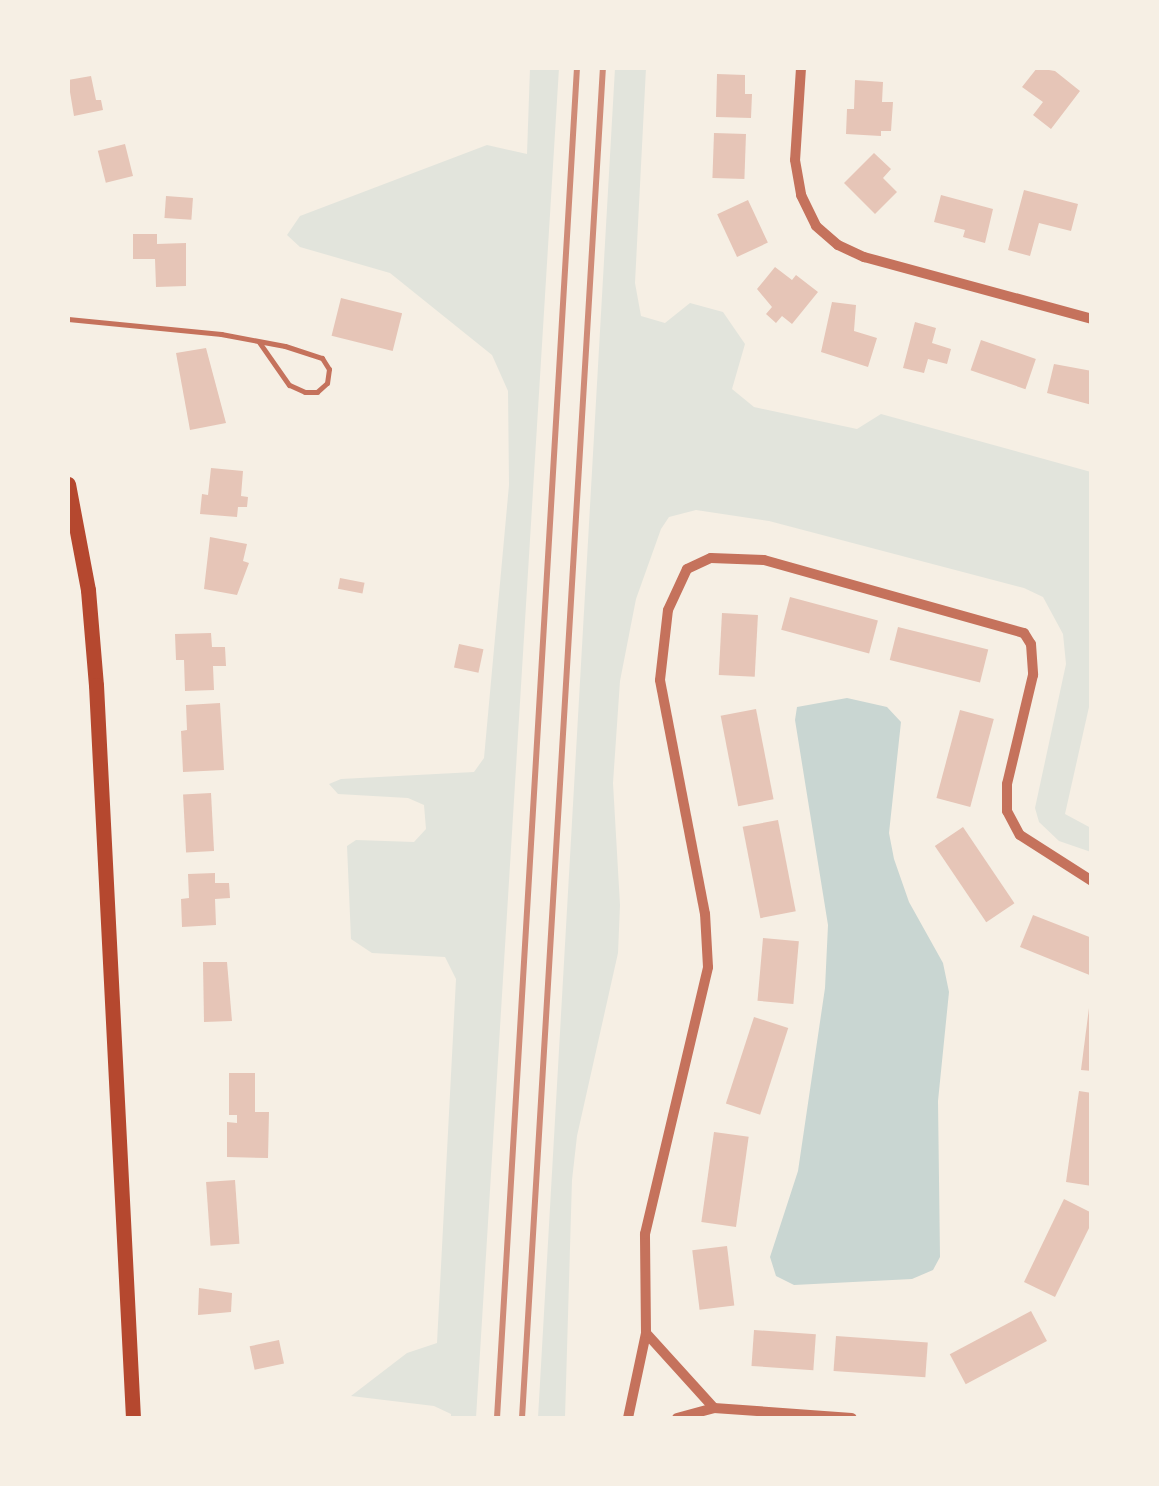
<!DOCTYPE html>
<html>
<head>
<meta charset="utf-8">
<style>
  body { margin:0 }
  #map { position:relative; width:1159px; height:1486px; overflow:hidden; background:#f6efe4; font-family:Rubik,sans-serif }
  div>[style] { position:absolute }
  .green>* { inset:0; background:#e2e4dc }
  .water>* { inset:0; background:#c9d6d2 }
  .building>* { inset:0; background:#e6c5b7; transform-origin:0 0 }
  .service>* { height:5px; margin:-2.5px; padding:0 2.5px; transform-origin:2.5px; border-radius:2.5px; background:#c5725c }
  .minor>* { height:10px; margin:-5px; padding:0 5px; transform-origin:5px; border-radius:5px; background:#c5725c }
  .secondary>* { height:15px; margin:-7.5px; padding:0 7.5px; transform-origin:7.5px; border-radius:7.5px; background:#b5482f }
  .rail>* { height:6px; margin:-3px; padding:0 3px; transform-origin:3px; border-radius:3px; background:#cf8b77 }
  span { translate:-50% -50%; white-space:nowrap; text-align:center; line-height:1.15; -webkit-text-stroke:10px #f6efe4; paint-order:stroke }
  .frame { position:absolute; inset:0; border:70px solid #f6efe4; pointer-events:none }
</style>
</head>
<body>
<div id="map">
  <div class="green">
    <i style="clip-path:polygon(530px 68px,559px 68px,476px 1418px,451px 1418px,451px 1414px,434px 1406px,351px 1396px,407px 1353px,437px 1343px,456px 979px,445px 957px,372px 953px,351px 939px,347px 846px,356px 840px,414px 842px,426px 829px,424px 805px,408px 798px,338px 794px,329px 784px,341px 779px,474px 772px,484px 758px,509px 485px,508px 391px,492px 355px,390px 273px,300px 247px,287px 235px,300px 216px,487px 145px,527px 154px)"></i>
    <i style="clip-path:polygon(615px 68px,646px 68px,635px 283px,641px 316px,665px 323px,690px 303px,723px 312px,745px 344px,732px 389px,754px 407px,857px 429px,881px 414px,1091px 472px,1091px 698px,1065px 814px,1091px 828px,1091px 852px,1059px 841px,1039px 822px,1035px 808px,1066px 664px,1063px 634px,1043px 597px,1024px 588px,769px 521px,696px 510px,669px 517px,661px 529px,636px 599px,620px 681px,613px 783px,620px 905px,618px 953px,577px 1136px,572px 1180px,565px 1418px,538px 1418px)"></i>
  </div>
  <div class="water">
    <i style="clip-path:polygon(847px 698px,887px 707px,901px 722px,889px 833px,894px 859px,909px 902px,943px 963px,949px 992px,938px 1101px,940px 1257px,933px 1270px,912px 1279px,794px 1285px,776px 1276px,770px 1257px,798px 1171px,825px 988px,828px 925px,795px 720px,797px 707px)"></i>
  </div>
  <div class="building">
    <i style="clip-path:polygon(1037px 68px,1055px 71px,1080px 91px,1051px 129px,1033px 115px,1043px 102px,1022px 87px)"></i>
    <i style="clip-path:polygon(717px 74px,745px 75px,745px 94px,752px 94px,751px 118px,716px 117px)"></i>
    <i style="clip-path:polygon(91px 76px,96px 100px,101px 100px,103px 110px,74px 116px,68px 80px)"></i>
    <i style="clip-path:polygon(855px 80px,883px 82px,882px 102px,893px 102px,891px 131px,881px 131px,881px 136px,846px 134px,847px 109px,854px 109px)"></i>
    <i style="left:714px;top:133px;width:32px;height:45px;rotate:2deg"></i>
    <i style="left:125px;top:144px;width:33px;height:28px;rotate:76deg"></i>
    <i style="clip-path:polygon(874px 153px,891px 169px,883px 178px,897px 192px,875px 214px,844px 183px)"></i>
    <i style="clip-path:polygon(1024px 190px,1078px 204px,1071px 231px,1039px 223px,1030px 256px,1008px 250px)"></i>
    <i style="clip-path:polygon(941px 195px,993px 209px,985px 243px,963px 237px,965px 230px,934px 222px)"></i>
    <i style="left:166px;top:196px;width:27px;height:22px;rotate:4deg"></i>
    <i style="left:748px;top:200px;width:47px;height:34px;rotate:65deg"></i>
    <i style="clip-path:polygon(133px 234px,157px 234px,157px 244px,186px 243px,186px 286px,156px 287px,155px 259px,133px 259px)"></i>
    <i style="clip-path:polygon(775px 267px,792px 280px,796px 275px,818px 292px,792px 324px,782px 316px,776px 323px,766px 314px,772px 307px,757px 289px)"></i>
    <i style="left:341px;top:298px;width:63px;height:39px;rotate:14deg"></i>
    <i style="clip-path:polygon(832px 302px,856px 305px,854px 331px,877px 338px,868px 367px,821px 352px)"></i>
    <i style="clip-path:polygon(915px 322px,936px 328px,932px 343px,951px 349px,947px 364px,928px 359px,924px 373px,903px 368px)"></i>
    <i style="left:981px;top:340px;width:58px;height:32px;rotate:19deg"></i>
    <i style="clip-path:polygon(206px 348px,226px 423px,190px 430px,176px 353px)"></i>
    <i style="clip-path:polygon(1054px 364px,1092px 371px,1092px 405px,1047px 393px)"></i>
    <i style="clip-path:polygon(211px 468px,243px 471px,241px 496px,248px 497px,247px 507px,238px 507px,237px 517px,200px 514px,202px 494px,208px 495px)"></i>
    <i style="clip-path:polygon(210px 537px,247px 544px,243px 561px,249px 563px,237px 595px,204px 589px)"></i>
    <i style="left:340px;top:578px;width:25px;height:11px;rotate:11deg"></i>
    <i style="left:790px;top:597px;width:91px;height:34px;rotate:15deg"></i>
    <i style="left:722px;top:613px;width:36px;height:62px;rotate:3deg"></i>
    <i style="left:898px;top:627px;width:93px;height:34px;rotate:14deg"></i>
    <i style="clip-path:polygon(211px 633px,212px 647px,225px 647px,226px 666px,213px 666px,214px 690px,185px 691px,184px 660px,176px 660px,175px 634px)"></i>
    <i style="left:459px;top:644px;width:25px;height:24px;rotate:12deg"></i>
    <i style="clip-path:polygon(220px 703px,224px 770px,183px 772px,181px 731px,187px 730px,186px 705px)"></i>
    <i style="left:756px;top:709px;width:92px;height:36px;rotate:79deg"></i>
    <i style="left:960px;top:710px;width:35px;height:91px;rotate:15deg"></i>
    <i style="left:211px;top:793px;width:58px;height:28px;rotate:87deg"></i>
    <i style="left:778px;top:820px;width:93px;height:36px;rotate:79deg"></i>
    <i style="left:963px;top:827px;width:92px;height:34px;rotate:56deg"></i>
    <i style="clip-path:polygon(215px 873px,215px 883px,229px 883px,230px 898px,215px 899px,216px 925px,182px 927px,181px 899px,189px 898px,188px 874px)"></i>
    <i style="clip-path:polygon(1033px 915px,1092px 938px,1092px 976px,1020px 947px)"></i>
    <i style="left:763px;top:938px;width:36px;height:63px;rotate:5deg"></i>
    <i style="clip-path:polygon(203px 962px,227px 962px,232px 1021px,204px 1022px)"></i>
    <i style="clip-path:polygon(1089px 1008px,1092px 1008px,1092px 1071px,1081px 1070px)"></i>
    <i style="left:754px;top:1017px;width:36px;height:91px;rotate:18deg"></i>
    <i style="clip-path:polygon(229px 1073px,255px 1073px,255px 1112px,269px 1112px,268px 1158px,227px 1157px,227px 1122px,237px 1123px,237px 1115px,229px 1115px)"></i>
    <i style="clip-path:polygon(1079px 1091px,1092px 1093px,1092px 1186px,1066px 1182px)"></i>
    <i style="left:714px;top:1132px;width:35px;height:91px;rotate:8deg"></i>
    <i style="left:235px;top:1180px;width:64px;height:29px;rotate:86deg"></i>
    <i style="clip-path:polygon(1064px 1199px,1092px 1213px,1092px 1222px,1055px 1297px,1024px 1282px)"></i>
    <i style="left:727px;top:1246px;width:60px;height:35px;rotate:83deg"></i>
    <i style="clip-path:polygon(199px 1288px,232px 1293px,231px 1312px,198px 1315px)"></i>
    <i style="left:1031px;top:1311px;width:34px;height:92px;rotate:62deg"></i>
    <i style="left:754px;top:1330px;width:62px;height:36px;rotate:4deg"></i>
    <i style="left:836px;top:1336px;width:92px;height:35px;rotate:4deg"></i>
    <i style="left:279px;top:1340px;width:24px;height:30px;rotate:78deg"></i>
  </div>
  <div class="service">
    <i style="left:68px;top:319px;width:154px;rotate:5.6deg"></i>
    <i style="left:221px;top:334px;width:65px;rotate:10.6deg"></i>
    <i style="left:285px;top:346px;width:39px;rotate:18deg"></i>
    <i style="left:322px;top:358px;width:13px;rotate:58deg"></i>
    <i style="left:329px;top:369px;width:14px;rotate:98deg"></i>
    <i style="left:327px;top:383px;width:13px;rotate:138deg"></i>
    <i style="left:317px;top:392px;width:12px;rotate:180deg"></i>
    <i style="left:305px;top:392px;width:17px;rotate:-156deg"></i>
    <i style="left:289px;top:385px;width:52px;rotate:-124.9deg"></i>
  </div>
  <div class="minor">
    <i style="left:801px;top:68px;width:92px;rotate:93.7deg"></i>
    <i style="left:795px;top:160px;width:36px;rotate:80deg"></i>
    <i style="left:801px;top:195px;width:34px;rotate:64deg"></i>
    <i style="left:816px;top:226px;width:29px;rotate:41deg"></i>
    <i style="left:838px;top:245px;width:29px;rotate:25deg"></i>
    <i style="left:864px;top:257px;width:236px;rotate:15.2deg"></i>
    <i style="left:646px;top:1333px;width:101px;rotate:47.8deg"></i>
    <i style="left:628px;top:1418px;width:87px;rotate:-78deg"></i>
    <i style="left:646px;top:1333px;width:99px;rotate:-90.6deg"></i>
    <i style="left:645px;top:1234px;width:274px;rotate:-76.7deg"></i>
    <i style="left:708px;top:967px;width:53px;rotate:-93.2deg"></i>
    <i style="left:705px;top:914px;width:238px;rotate:-100.9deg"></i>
    <i style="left:660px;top:680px;width:70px;rotate:-83.5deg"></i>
    <i style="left:668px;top:610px;width:45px;rotate:-65.1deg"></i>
    <i style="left:687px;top:569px;width:26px;rotate:-25deg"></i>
    <i style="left:711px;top:558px;width:53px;rotate:2.2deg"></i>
    <i style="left:764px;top:560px;width:270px;rotate:15.7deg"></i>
    <i style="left:1024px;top:633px;width:13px;rotate:58deg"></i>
    <i style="left:1031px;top:644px;width:31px;rotate:86deg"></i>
    <i style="left:1033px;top:675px;width:112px;rotate:103.4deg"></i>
    <i style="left:1007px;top:784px;width:27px;rotate:90deg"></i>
    <i style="left:1007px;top:811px;width:27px;rotate:62deg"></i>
    <i style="left:1020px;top:835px;width:85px;rotate:32.6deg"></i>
    <i style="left:677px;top:1418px;width:38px;rotate:-15deg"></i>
    <i style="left:714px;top:1408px;width:138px;rotate:4.1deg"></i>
  </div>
  <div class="secondary">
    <i style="left:68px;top:484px;width:108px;rotate:79.3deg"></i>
    <i style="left:88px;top:590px;width:95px;rotate:85.2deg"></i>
    <i style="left:96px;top:685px;width:734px;rotate:87.11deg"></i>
  </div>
  <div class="rail">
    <i style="left:497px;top:1418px;width:1352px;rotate:-86.61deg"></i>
    <i style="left:522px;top:1418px;width:1352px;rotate:-86.57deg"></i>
  </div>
  <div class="frame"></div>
</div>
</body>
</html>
